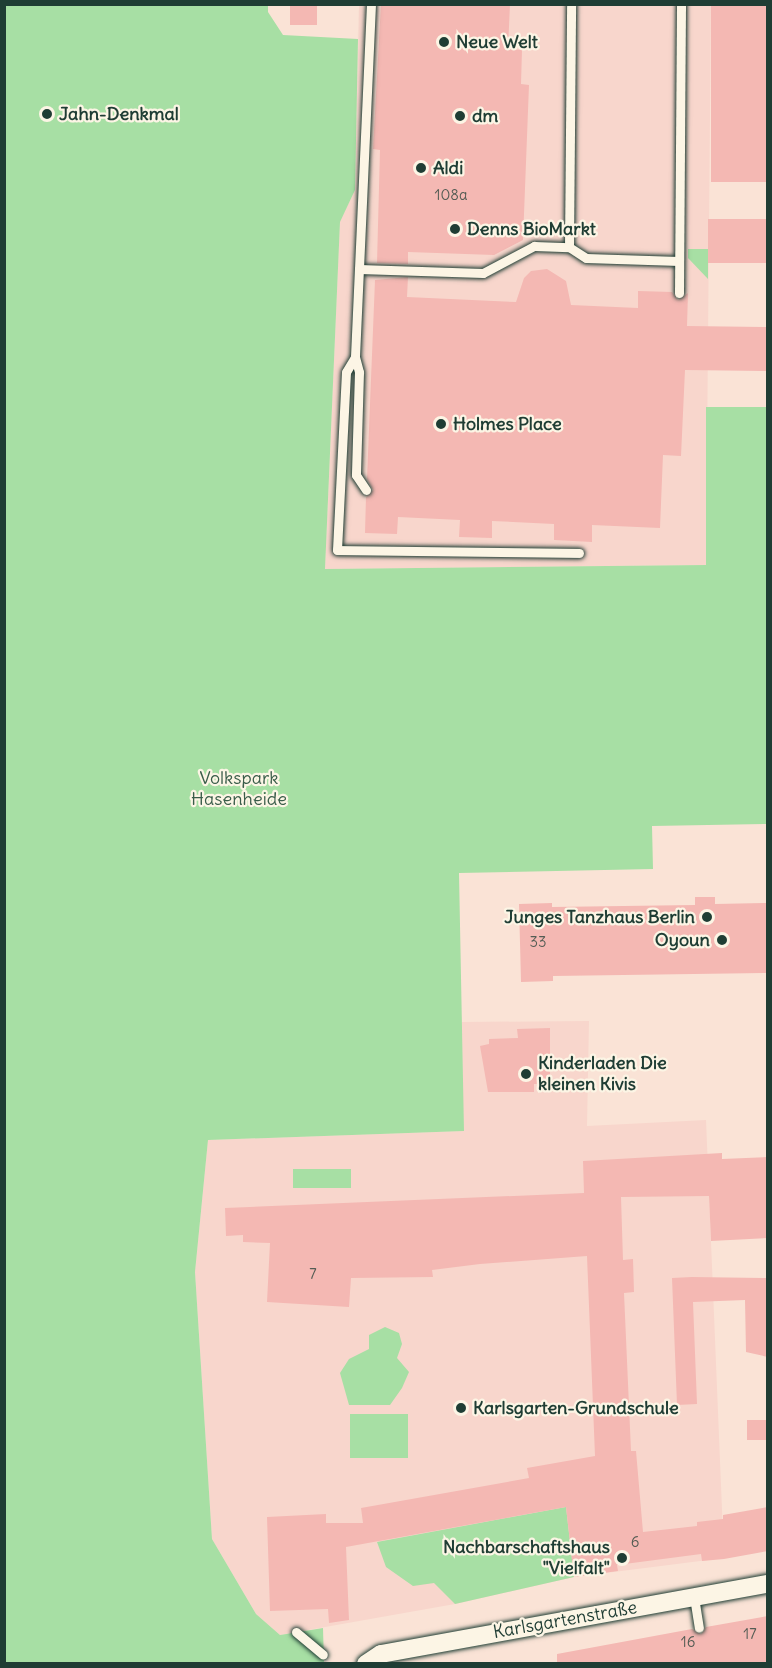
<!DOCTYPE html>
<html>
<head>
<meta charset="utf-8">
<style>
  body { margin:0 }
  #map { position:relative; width:772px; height:1668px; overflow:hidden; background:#fae3d6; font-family:Delius,sans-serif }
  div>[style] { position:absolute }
  .built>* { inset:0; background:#f8d6cc }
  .green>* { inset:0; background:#a7dfa4; transform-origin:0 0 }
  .building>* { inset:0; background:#f4b8b3; transform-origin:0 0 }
  .roads { filter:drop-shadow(0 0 2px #1f3d34) drop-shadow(0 0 2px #1f3d34) }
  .lane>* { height:9px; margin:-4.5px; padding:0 4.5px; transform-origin:4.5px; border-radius:4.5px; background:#fcf5e5 }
  .street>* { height:18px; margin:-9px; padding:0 9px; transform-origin:9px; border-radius:9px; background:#fcf5e5 }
  .dots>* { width:16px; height:16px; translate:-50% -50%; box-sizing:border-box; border:3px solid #fcf5e5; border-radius:50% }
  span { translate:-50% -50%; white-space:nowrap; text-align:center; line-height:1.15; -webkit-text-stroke:4.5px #fcf5e5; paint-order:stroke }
  .number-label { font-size:15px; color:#545c54 }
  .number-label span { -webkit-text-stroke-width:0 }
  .poi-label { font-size:18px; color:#1f3d34; font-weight:700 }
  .left { translate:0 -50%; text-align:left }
  .right { translate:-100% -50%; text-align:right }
  .park-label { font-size:18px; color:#3a5d4a }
  .street-label { font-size:18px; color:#1f3d34 }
  .frame { position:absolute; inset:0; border:6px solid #1f3d34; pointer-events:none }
</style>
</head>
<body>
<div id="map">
  <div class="built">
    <i style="clip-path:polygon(359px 5px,711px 5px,706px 565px,325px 569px,340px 221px,355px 190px)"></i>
    <i style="clip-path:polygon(589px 1021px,587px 1126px,706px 1120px,724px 1558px,574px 1577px,455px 1604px,280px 1635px,256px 1614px,212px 1539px,195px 1272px,208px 1140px,463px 1131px,462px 1022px)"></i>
  </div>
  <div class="green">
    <i style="clip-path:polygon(5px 5px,268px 5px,268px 12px,283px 35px,358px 39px,355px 190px,340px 222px,325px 569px,706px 565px,706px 407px,767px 407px,767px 824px,652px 826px,653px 869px,459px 873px,464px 1131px,208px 1140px,195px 1272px,212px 1539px,256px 1614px,280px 1635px,323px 1628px,324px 1663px,5px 1664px)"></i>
    <i style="clip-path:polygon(688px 249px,708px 249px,708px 279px,688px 258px)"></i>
    <i style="left:351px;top:1169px;width:19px;height:58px;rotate:90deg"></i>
    <i style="clip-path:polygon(385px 1327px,399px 1333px,402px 1344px,397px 1358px,409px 1372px,402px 1388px,390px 1405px,349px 1405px,340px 1373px,349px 1359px,369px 1349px,369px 1335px)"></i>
    <i style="left:350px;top:1414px;width:58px;height:44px"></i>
    <i style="clip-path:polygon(566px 1507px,574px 1577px,455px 1604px,434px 1583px,413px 1586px,386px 1567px,377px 1542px)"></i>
  </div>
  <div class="building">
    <i style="left:290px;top:4px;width:27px;height:21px"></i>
    <i style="clip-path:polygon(381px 4px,510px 4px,508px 49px,522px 50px,521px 84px,529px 85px,523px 240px,494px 255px,408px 252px,408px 264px,377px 263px,380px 150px,373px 149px)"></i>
    <i style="left:711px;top:4px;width:57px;height:178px"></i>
    <i style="left:708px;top:219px;width:60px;height:44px"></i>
    <i style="clip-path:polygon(547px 269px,566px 281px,571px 305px,638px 308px,638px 291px,672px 292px,678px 300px,688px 293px,687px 326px,768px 327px,768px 371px,685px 370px,681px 456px,663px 455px,660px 528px,592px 525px,592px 542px,554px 540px,554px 524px,492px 521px,492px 538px,459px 537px,460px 520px,398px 517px,397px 534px,365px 533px,366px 497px,373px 490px,367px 479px,375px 280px,408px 277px,407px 297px,516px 302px,524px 278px,531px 271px)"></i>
    <i style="clip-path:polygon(695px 897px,715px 897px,715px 904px,768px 903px,768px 973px,553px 976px,553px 981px,521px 982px,519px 904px,552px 903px,552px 907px,695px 905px)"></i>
    <i style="clip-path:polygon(550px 1028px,550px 1084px,534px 1084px,534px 1092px,488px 1092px,480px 1046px,489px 1044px,489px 1039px,518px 1038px,517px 1029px)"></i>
    <i style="clip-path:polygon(722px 1153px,722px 1159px,768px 1157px,768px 1238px,711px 1241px,709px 1196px,621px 1197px,623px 1260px,633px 1259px,634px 1292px,624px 1293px,631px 1451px,636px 1451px,643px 1532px,697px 1526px,697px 1522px,723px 1519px,723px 1515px,768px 1507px,768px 1551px,724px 1559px,702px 1561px,701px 1554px,617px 1565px,618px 1571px,574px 1577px,566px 1507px,346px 1547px,349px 1620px,329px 1623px,328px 1609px,270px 1611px,267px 1517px,326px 1514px,326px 1523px,363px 1523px,361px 1508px,529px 1478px,527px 1468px,595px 1456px,587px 1256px,480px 1264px,432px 1270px,433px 1277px,351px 1278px,349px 1307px,267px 1302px,270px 1243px,243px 1242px,243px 1235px,226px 1236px,225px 1208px,584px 1193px,583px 1161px)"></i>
    <i style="clip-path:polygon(692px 1277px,768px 1278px,768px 1357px,746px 1352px,745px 1300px,693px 1302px,697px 1404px,677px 1405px,672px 1278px)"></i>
    <i style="left:768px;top:1420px;width:20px;height:21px;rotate:90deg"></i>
    <i style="clip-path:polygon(768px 1616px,768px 1664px,557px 1664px,557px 1654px,692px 1629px,701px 1634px,706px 1627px)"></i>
  </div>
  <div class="roads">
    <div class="lane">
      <i style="left:371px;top:4px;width:353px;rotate:92.6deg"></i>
      <i style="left:355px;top:357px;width:17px;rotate:121deg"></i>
      <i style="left:346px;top:372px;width:178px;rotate:92.9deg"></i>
      <i style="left:337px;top:550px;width:242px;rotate:0.7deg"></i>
      <i style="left:569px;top:247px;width:243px;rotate:-89.5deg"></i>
      <i style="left:359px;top:269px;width:124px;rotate:1.8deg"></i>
      <i style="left:483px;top:273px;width:58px;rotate:-27.9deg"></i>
      <i style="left:534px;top:246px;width:35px;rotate:2deg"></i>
      <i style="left:569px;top:247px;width:20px;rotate:33deg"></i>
      <i style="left:586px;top:258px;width:93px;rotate:1.8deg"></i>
      <i style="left:679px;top:293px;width:289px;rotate:-89.6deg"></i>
      <i style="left:355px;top:357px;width:16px;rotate:75deg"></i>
      <i style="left:359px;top:372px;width:103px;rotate:91.7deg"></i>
      <i style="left:356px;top:475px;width:18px;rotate:56deg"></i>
      <i style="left:694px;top:1597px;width:31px;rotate:81deg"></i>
      <i style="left:296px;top:1632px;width:35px;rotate:40deg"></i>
    </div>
    <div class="street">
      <i style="left:366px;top:1664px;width:18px;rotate:-34deg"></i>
      <i style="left:381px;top:1654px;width:393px;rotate:-10.3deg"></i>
    </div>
  </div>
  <div class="dots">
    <i style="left:444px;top:42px;background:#1f3d34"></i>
    <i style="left:47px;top:114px;background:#1f3d34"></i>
    <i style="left:460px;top:116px;background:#1f3d34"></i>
    <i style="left:421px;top:168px;background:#1f3d34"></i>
    <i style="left:455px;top:229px;background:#1f3d34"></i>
    <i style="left:441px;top:424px;background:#1f3d34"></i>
    <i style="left:707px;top:917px;background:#1f3d34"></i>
    <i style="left:722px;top:940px;background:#1f3d34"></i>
    <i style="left:526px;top:1074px;background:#1f3d34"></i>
    <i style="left:461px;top:1408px;background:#1f3d34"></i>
    <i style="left:622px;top:1558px;background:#1f3d34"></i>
  </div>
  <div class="number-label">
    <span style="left:451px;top:195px">108a</span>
    <span style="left:538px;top:942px">33</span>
    <span style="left:313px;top:1274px">7</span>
    <span style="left:635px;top:1542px">6</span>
    <span style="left:750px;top:1634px">17</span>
    <span style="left:688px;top:1642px">16</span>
  </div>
  <div class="poi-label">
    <span class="left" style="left:456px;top:42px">Neue Welt</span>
    <span class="left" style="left:59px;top:114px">Jahn-Denkmal</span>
    <span class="left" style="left:472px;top:116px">dm</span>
    <span class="left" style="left:433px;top:168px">Aldi</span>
    <span class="left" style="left:467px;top:229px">Denns BioMarkt</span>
    <span class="left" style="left:453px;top:424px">Holmes Place</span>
    <span class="right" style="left:695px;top:917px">Junges Tanzhaus Berlin</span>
    <span class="right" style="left:710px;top:940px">Oyoun</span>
    <span class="left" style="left:538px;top:1074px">Kinderladen Die<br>kleinen Kivis</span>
    <span class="left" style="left:473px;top:1408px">Karlsgarten-Grundschule</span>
    <span class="right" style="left:610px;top:1558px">Nachbarschaftshaus<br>"Vielfalt"</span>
  </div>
  <div class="park-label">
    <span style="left:239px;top:789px">Volkspark<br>Hasenheide</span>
  </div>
  <div class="street-label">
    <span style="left:565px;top:1620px;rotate:-10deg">Karlsgartenstraße</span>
  </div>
  <div class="frame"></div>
</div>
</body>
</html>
